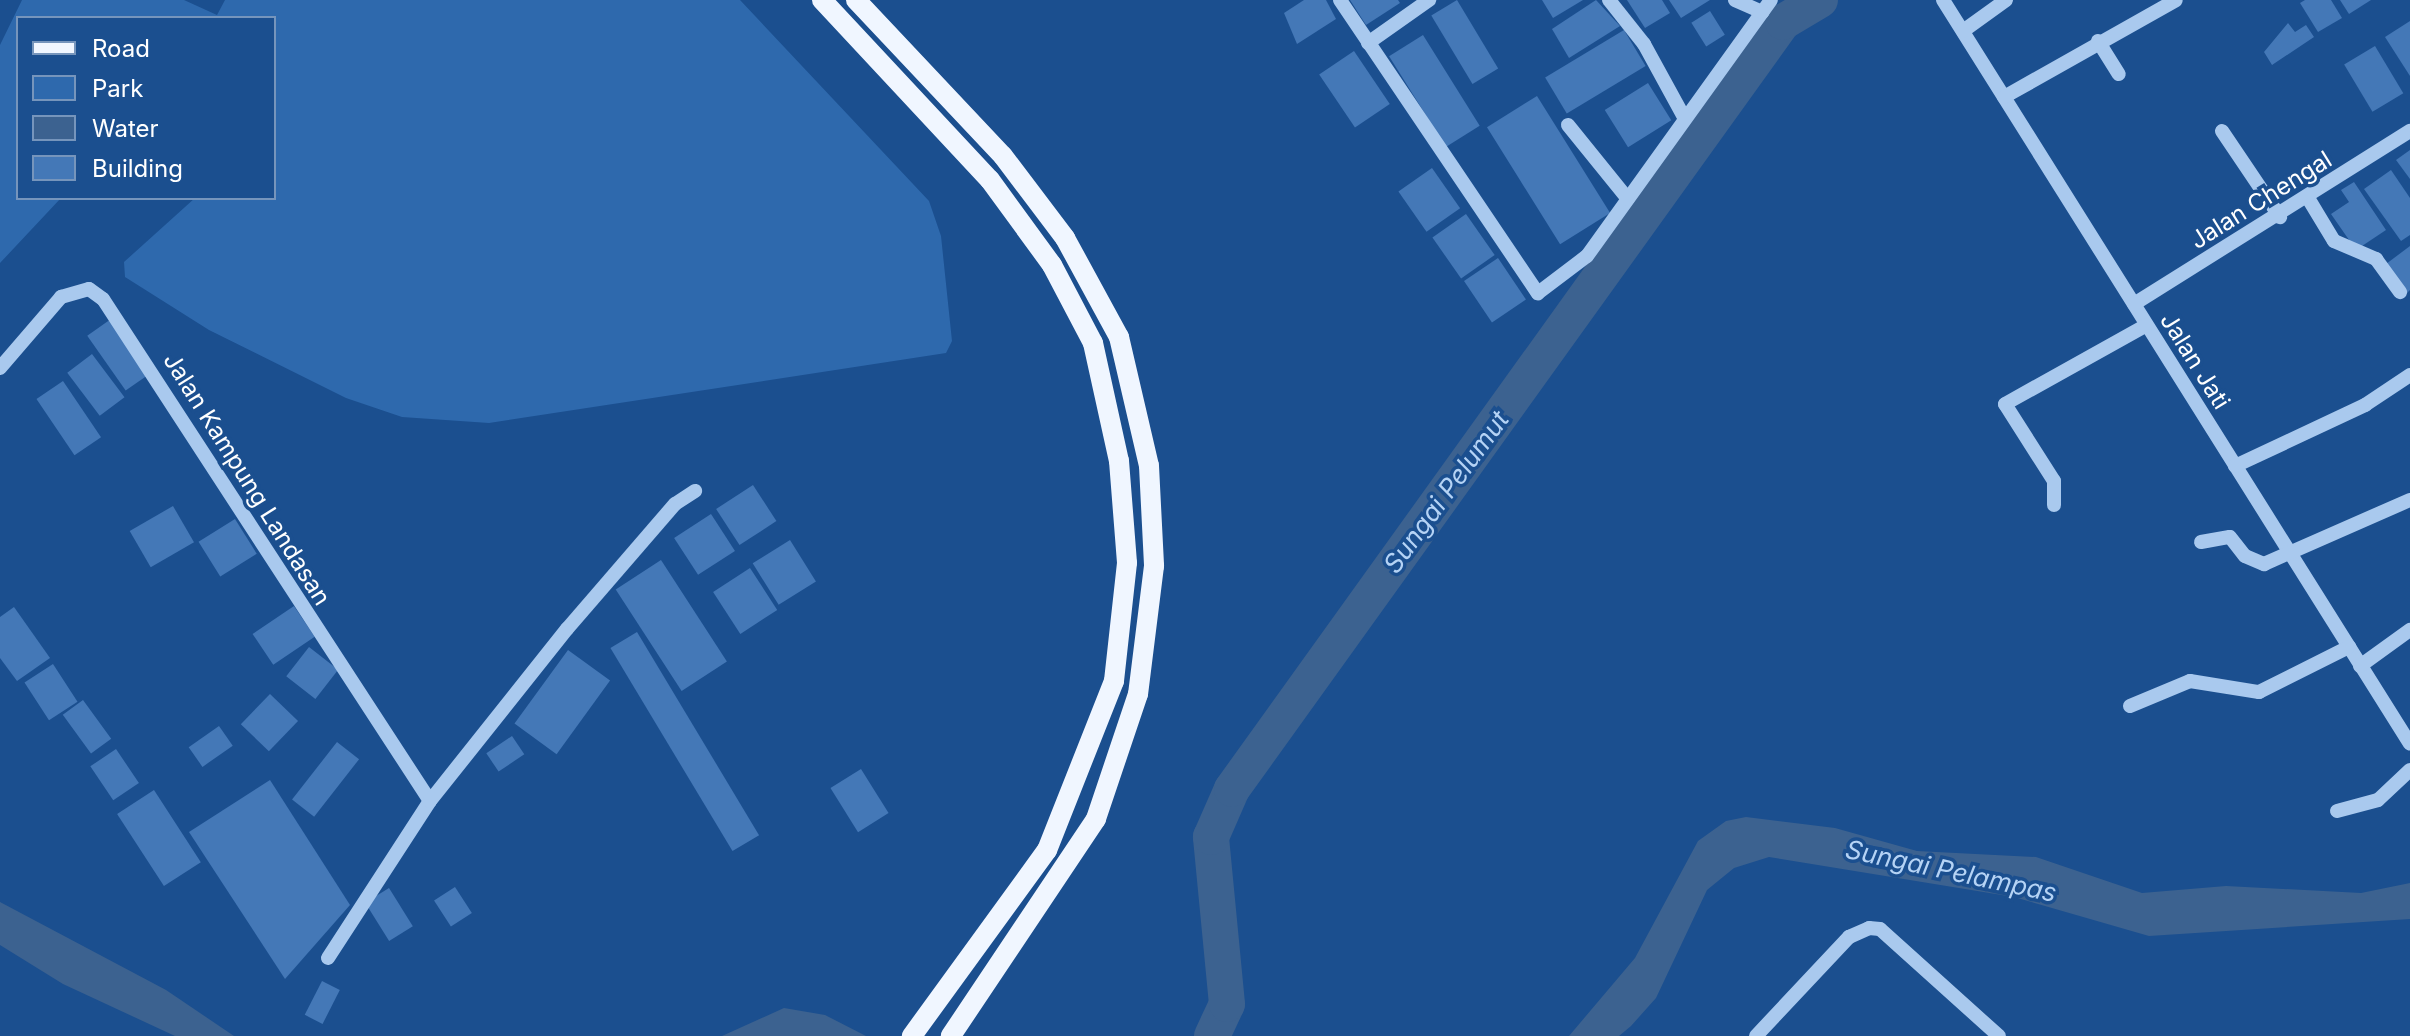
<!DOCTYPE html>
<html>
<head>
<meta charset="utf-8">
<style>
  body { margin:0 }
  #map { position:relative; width:2410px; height:1036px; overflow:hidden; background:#1b4f8f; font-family:Inter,sans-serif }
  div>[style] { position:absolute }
  .green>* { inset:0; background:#2e69ad }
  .water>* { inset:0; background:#3c6290 }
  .river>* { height:36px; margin:-18px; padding:0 18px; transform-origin:18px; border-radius:18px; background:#3c6290 }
  .building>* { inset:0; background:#4478b7; transform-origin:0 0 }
  .minor>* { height:14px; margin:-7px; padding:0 7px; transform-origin:7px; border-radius:7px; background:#a9c9ee }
  .major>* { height:20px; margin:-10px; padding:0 10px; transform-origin:10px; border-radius:10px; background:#f0f6ff }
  span { translate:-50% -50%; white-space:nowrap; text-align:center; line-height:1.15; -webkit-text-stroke:7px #1b4f8f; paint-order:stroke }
  .street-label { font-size:24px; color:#fff }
  .water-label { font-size:26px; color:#b5d3f5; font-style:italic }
  .legend { position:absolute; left:16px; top:16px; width:260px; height:184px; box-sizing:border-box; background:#1b4f8f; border:2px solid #7695bc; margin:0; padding:10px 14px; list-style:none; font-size:24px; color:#fff }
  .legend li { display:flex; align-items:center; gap:16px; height:40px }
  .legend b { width:40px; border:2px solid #7695bc }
</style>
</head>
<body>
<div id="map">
  <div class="green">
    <i style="clip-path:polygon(22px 0,184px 0,217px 15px,225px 0,740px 0,929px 201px,941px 236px,952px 341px,946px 353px,489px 423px,402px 417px,346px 398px,209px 330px,125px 277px,124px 262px,195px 198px,274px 198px,274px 18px,18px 18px,18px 198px,61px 198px,0 263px,0 45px)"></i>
  </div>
  <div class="water">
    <i style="clip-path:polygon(1746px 817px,1835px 828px,1917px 851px,2036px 857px,2142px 893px,2226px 886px,2361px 893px,2410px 883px,2410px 919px,2149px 936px,2014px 897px,1769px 857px,1734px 868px,1707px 890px,1656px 998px,1631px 1026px,1619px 1036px,1569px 1036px,1635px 958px,1698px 841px,1726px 821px)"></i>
    <i style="clip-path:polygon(0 902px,166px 990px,234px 1036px,175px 1036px,63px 984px,0 945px)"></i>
    <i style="clip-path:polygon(784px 1008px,825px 1015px,866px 1036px,722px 1036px)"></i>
  </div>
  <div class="river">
    <i style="left:1212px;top:1036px;width:35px;rotate:-65deg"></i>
    <i style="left:1227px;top:1004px;width:168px;rotate:-95.5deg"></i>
    <i style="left:1211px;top:837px;width:52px;rotate:-66.4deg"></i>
    <i style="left:1232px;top:789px;width:944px;rotate:-54.31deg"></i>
    <i style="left:1783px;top:22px;width:43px;rotate:-30.7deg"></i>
  </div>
  <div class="building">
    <i style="clip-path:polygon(1304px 0,1326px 0,1336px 19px,1297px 44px,1284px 13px)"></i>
    <i style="clip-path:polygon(1350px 0,1398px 0,1400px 3px,1366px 25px)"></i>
    <i style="left:1457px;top:0;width:80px;height:30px;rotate:59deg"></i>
    <i style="clip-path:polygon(1542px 0,1583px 0,1553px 18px)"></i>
    <i style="clip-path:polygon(1596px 0,1620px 26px,1569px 58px,1552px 29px)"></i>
    <i style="clip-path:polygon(1627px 0,1662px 0,1670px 13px,1645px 28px)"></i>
    <i style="clip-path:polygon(1669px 0,1710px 0,1681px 18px)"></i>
    <i style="clip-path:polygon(2305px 0,2331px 0,2342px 18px,2318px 32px,2300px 3px)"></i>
    <i style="clip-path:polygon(2340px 0,2371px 0,2349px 14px)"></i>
    <i style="left:1710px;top:11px;width:28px;height:22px;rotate:58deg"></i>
    <i style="clip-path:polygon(2410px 21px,2410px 76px,2385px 37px)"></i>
    <i style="clip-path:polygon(2288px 23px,2295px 32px,2306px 25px,2314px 37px,2272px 65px,2264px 52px)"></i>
    <i style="left:1624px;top:30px;width:42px;height:92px;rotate:59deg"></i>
    <i style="left:1423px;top:35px;width:107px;height:40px;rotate:58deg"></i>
    <i style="left:2375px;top:46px;width:55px;height:36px;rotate:59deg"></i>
    <i style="left:1354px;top:51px;width:64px;height:42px;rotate:56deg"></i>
    <i style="left:1648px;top:83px;width:44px;height:51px;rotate:58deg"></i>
    <i style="left:1537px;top:96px;width:138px;height:59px;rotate:58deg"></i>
    <i style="clip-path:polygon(2410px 150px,2410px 179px,2396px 160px)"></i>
    <i style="left:1432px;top:168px;width:49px;height:41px;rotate:55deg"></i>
    <i style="clip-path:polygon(2391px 170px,2410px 198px,2410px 235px,2401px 241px,2364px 189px)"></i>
    <i style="clip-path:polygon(2354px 182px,2386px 230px,2356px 250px,2331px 214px,2349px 202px,2341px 190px)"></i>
    <i style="left:1466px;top:214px;width:50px;height:41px;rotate:55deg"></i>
    <i style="clip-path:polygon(2410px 246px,2410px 290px,2407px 293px,2386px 264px)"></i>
    <i style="left:1498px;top:258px;width:50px;height:41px;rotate:56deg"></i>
    <i style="left:111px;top:319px;width:67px;height:29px;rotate:55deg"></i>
    <i style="left:92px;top:354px;width:54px;height:31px;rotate:53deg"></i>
    <i style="left:63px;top:381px;width:68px;height:32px;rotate:56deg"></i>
    <i style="left:753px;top:485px;width:43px;height:44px;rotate:57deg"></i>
    <i style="left:173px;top:506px;width:42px;height:50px;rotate:60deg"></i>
    <i style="left:711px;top:514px;width:44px;height:44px;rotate:57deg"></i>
    <i style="left:235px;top:519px;width:41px;height:43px;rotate:58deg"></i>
    <i style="left:790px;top:540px;width:49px;height:44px;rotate:58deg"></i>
    <i style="left:661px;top:560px;width:121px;height:54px;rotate:57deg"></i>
    <i style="left:750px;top:568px;width:50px;height:44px;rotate:57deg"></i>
    <i style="left:294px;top:606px;width:37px;height:50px;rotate:56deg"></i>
    <i style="clip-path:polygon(14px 607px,50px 658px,17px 681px,0 658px,0 617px)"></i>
    <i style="left:637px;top:632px;width:237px;height:31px;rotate:59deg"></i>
    <i style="left:309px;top:647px;width:37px;height:37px;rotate:38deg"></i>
    <i style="left:568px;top:650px;width:52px;height:91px;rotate:36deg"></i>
    <i style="left:53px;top:664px;width:45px;height:34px;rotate:57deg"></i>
    <i style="left:270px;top:694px;width:39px;height:42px;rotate:44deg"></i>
    <i style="left:83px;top:700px;width:48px;height:25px;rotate:54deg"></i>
    <i style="left:219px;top:726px;width:24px;height:37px;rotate:55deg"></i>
    <i style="left:512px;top:736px;width:22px;height:31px;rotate:56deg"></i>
    <i style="left:337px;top:742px;width:28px;height:73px;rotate:38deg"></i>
    <i style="left:116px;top:749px;width:41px;height:31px;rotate:56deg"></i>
    <i style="left:861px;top:769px;width:52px;height:36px;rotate:58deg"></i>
    <i style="clip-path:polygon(270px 780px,350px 905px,285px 979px,189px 832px)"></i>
    <i style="left:154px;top:790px;width:86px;height:44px;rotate:57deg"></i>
    <i style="left:455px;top:887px;width:31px;height:25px;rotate:57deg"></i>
    <i style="left:389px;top:888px;width:45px;height:28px;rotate:58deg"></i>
    <i style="left:322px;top:981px;width:20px;height:38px;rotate:27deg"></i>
  </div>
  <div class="minor">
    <i style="left:1340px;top:0;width:354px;rotate:56deg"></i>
    <i style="left:1538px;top:293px;width:61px;rotate:-37.1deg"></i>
    <i style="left:1587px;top:256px;width:315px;rotate:-54.3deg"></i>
    <i style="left:1609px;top:0;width:56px;rotate:51.5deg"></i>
    <i style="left:1644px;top:44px;width:85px;rotate:61.3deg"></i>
    <i style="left:1735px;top:0;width:30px;rotate:24deg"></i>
    <i style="left:1943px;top:0;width:878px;rotate:57.88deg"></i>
    <i style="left:1963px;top:31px;width:53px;rotate:-35.8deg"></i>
    <i style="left:2098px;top:41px;width:39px;rotate:58deg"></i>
    <i style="left:1368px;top:43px;width:75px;rotate:-35.2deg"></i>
    <i style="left:2004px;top:97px;width:197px;rotate:-29.4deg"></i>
    <i style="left:1568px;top:125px;width:95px;rotate:51deg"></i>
    <i style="left:2222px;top:131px;width:104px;rotate:56deg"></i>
    <i style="left:2308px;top:198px;width:50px;rotate:58.8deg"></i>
    <i style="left:2334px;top:241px;width:46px;rotate:23.2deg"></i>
    <i style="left:2376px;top:259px;width:41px;rotate:54deg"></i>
    <i style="left:2134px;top:304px;width:326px;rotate:-32.1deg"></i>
    <i style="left:0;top:368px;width:94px;rotate:-49.3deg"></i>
    <i style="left:61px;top:297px;width:29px;rotate:-16deg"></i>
    <i style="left:89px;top:289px;width:17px;rotate:36deg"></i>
    <i style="left:103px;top:299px;width:599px;rotate:56.92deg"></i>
    <i style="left:2235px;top:466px;width:144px;rotate:-25.1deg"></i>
    <i style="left:2365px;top:405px;width:54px;rotate:-33.7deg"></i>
    <i style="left:2054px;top:505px;width:24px;rotate:-90deg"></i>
    <i style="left:2054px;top:481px;width:91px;rotate:-122.5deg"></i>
    <i style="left:2005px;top:404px;width:162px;rotate:-29.1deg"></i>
    <i style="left:2201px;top:542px;width:29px;rotate:-10deg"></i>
    <i style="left:2230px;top:537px;width:24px;rotate:52deg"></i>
    <i style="left:2245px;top:556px;width:21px;rotate:23deg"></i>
    <i style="left:2264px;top:564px;width:159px;rotate:-23.7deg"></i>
    <i style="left:2360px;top:666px;width:62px;rotate:-35.8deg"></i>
    <i style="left:2130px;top:706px;width:65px;rotate:-22.6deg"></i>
    <i style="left:2190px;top:681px;width:70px;rotate:9.1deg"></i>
    <i style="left:2259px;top:692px;width:101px;rotate:-26.6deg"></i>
    <i style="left:2337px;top:811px;width:42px;rotate:-15deg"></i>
    <i style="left:2378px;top:800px;width:44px;rotate:-43.2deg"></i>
    <i style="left:328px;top:958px;width:187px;rotate:-57deg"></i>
    <i style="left:430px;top:801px;width:220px;rotate:-51.5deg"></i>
    <i style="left:567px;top:629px;width:165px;rotate:-49.2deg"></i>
    <i style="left:675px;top:504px;width:24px;rotate:-33deg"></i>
    <i style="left:1756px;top:1036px;width:136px;rotate:-46.8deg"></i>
    <i style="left:1849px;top:937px;width:22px;rotate:-24deg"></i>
    <i style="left:1869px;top:928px;width:11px;rotate:5deg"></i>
    <i style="left:1880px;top:929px;width:160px;rotate:42deg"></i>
  </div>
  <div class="major">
    <i style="left:822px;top:0;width:246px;rotate:47deg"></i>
    <i style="left:990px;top:180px;width:105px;rotate:53.9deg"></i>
    <i style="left:1052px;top:265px;width:88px;rotate:62.3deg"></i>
    <i style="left:1093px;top:343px;width:121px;rotate:77.6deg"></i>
    <i style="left:1119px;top:461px;width:102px;rotate:85.5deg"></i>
    <i style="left:1127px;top:563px;width:119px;rotate:96.3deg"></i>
    <i style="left:1114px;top:681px;width:182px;rotate:111.6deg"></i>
    <i style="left:1047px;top:850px;width:230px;rotate:126deg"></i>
    <i style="left:856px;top:0;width:214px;rotate:46.7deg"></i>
    <i style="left:1003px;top:156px;width:103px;rotate:52.9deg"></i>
    <i style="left:1065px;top:238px;width:113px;rotate:61.4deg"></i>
    <i style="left:1119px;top:337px;width:132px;rotate:76.9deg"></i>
    <i style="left:1149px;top:466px;width:100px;rotate:87.1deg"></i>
    <i style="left:1154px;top:566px;width:129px;rotate:97.1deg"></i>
    <i style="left:1138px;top:694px;width:132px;rotate:108.6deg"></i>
    <i style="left:1096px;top:819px;width:261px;rotate:123.8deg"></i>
  </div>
  <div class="street-label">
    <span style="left:2261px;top:200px;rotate:-32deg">Jalan Chengal</span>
    <span style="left:2195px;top:361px;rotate:58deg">Jalan Jati</span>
    <span style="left:247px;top:479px;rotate:58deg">Jalan Kampung Landasan</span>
  </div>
  <div class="water-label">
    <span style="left:1446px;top:492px;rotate:-54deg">Sungai Pelumut</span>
    <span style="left:1951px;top:871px;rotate:12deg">Sungai Pelampas</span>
  </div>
  <ul class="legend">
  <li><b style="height:10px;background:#f0f6ff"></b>Road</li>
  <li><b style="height:22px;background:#2e69ad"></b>Park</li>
  <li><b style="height:22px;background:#3c6290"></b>Water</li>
  <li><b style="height:22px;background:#4478b7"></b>Building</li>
  </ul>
</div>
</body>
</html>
